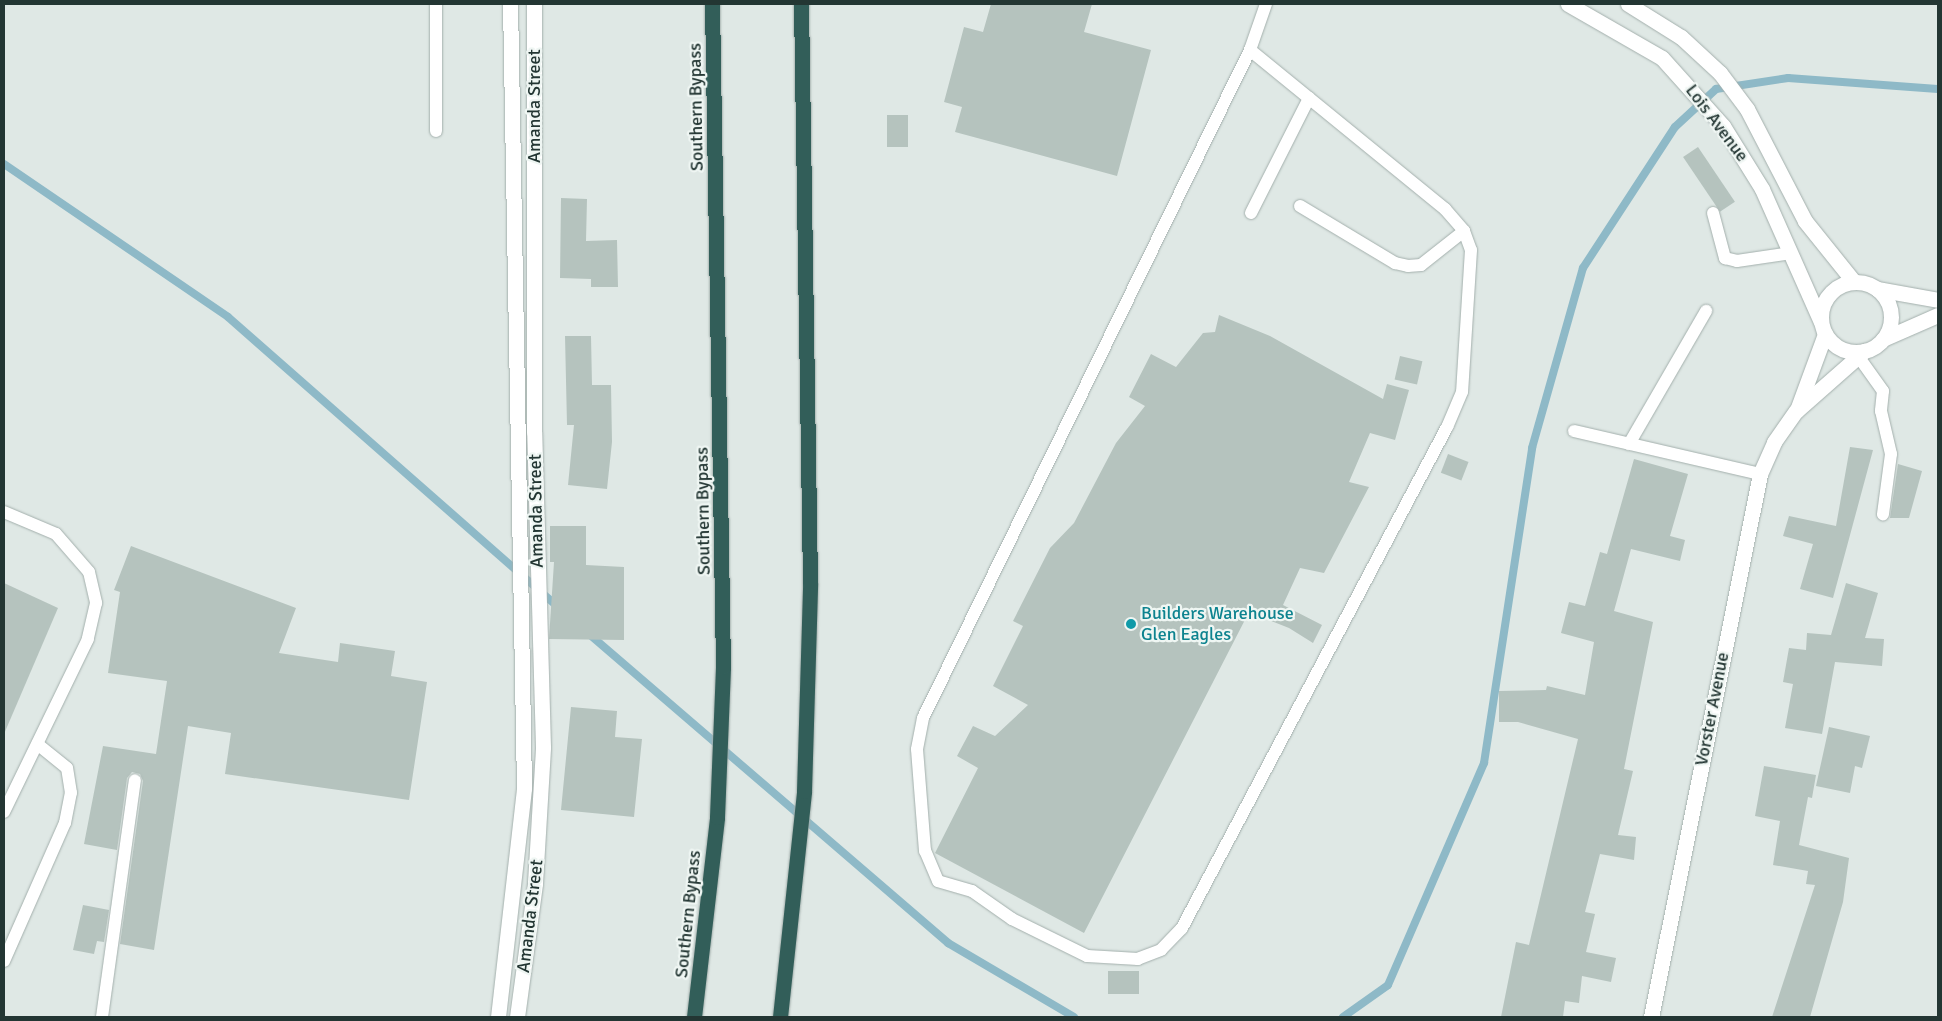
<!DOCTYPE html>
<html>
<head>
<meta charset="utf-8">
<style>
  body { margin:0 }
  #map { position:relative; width:1942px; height:1021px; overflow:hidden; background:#dfe8e5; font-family:Signika,sans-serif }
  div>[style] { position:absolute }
  .stream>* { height:8px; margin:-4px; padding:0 4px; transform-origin:4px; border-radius:4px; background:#8eb9c7 }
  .building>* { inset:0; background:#b5c3be; transform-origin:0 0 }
  .roads { filter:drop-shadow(0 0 1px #a3afac) drop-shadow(0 0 1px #a3afac) }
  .lane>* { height:12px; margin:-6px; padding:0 6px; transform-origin:6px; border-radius:6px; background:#fff }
  .secondary>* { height:15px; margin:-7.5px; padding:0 7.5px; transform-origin:7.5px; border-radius:7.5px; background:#fff }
  .secondary>.ring { margin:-7.5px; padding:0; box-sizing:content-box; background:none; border:15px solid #fff; border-radius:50% }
  .highway>* { height:15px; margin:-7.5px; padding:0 7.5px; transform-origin:7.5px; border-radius:7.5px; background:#325e59 }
  .dots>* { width:14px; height:14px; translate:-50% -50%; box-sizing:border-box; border:2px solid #eff6f3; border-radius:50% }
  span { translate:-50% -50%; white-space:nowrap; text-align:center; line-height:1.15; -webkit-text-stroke:4.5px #eff6f3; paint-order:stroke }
  .street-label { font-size:18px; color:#233633 }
  .culture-label { font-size:18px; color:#0d838f }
  .left { translate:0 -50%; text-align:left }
  .frame { position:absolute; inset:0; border:5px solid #233633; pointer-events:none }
</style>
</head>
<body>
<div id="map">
  <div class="stream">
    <i style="left:4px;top:164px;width:271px;rotate:34.3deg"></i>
    <i style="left:228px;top:317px;width:439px;rotate:41.3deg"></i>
    <i style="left:589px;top:634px;width:474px;rotate:40.7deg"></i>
    <i style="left:948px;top:943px;width:146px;rotate:30.4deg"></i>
    <i style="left:1343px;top:1017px;width:55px;rotate:-35.4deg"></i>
    <i style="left:1388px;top:985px;width:242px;rotate:-66.6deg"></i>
    <i style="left:1484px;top:763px;width:319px;rotate:-81.3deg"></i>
    <i style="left:1532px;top:448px;width:187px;rotate:-74.2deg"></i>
    <i style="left:1583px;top:268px;width:168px;rotate:-56.9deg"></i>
    <i style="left:1675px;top:127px;width:56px;rotate:-42.8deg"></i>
    <i style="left:1716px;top:89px;width:73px;rotate:-8.7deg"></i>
    <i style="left:1788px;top:78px;width:150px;rotate:4.2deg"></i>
  </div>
  <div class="building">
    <i style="clip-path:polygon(991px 4px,1092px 4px,1084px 32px,1151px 50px,1117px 176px,955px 132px,962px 107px,944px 102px,964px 27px,983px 32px)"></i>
    <i style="left:887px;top:115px;width:21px;height:32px"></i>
    <i style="left:1698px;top:147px;width:66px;height:18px;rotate:56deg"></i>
    <i style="clip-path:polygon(561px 198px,587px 199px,586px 241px,617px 240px,618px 287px,591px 287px,591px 279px,560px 278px)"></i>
    <i style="clip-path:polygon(1219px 315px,1270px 336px,1383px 399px,1387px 384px,1409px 390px,1395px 440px,1370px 433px,1349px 482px,1369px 487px,1324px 573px,1300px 568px,1283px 605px,1322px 625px,1313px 643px,1289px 628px,1249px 612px,1084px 933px,935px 853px,978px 768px,957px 756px,973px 726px,995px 736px,1028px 705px,993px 686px,1023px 626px,1013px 621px,1050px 548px,1074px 523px,1116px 443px,1145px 406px,1129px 397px,1151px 354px,1176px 367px,1203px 333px,1215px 332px)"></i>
    <i style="clip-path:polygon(565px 336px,591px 336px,592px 385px,611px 385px,612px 442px,607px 489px,568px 485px,574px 425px,567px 425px)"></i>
    <i style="left:1400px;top:356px;width:23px;height:24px;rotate:13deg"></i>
    <i style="clip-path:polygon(1850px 447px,1873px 450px,1833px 598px,1800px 589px,1813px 544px,1783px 536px,1789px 516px,1836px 526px)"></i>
    <i style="left:1448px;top:454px;width:22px;height:20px;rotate:21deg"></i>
    <i style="clip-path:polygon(1634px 459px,1688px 474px,1670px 536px,1685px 540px,1680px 561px,1631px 549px,1614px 611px,1653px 622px,1624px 769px,1633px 771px,1618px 835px,1636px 837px,1634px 860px,1600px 854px,1585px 912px,1595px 914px,1586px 952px,1616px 958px,1611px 982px,1582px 976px,1579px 1003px,1565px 1001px,1563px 1017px,1501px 1017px,1516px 942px,1529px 945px,1578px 739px,1518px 722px,1499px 722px,1499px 691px,1546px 690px,1547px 686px,1585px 695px,1594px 642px,1561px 633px,1569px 602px,1585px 606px,1600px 552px,1607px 554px)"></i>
    <i style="clip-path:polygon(1898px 464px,1922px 471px,1909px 518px,1890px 518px)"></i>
    <i style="clip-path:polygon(550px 526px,586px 526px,586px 565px,624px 567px,624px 640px,549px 639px,554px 562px,550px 562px)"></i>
    <i style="clip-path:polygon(131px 546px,296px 608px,279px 653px,338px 662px,340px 643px,395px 651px,391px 676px,427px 682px,409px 800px,225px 774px,231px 733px,188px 726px,154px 950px,120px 944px,143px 781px,140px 774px,132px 772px,127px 778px,117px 850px,84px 844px,103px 746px,156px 754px,167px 681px,108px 673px,120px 592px,114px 590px)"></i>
    <i style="clip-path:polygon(4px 583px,58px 608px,4px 734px)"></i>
    <i style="clip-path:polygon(1846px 583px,1878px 593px,1865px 638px,1884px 639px,1882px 666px,1835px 662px,1822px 734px,1785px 728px,1793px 684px,1783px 682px,1789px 648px,1806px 650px,1807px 633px,1831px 635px)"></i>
    <i style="clip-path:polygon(571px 707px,617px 711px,615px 737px,642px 739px,634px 817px,561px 810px)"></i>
    <i style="clip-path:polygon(1829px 727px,1870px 736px,1862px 768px,1855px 766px,1850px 793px,1816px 786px)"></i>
    <i style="clip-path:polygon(1764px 766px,1816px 775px,1812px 798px,1808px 797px,1799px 845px,1849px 858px,1843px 902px,1810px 1017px,1772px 1017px,1815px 885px,1806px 884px,1808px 871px,1773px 865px,1780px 821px,1755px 816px)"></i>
    <i style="clip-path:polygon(83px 905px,109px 910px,104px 942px,97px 941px,94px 954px,73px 950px)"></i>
    <i style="left:1108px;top:971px;width:31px;height:23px"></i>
  </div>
  <div class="roads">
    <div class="lane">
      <i style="left:1250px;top:50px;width:252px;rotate:39.2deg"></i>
      <i style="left:1445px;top:209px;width:29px;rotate:49deg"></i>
      <i style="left:1464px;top:231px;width:20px;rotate:70deg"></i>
      <i style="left:1471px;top:250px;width:142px;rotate:93.6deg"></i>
      <i style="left:1462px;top:392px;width:38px;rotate:113deg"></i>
      <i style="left:1447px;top:427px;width:567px;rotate:117.88deg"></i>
      <i style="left:1182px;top:928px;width:30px;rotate:134deg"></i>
      <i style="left:1161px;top:950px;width:25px;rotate:159deg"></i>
      <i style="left:1138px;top:959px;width:51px;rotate:-176.6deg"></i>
      <i style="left:1087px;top:956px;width:84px;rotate:-153.7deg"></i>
      <i style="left:1012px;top:919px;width:49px;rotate:-145deg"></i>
      <i style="left:972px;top:891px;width:35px;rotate:-164deg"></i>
      <i style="left:938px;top:881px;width:33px;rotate:-113deg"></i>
      <i style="left:925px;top:851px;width:102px;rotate:-94.5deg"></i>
      <i style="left:917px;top:749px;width:32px;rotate:-79deg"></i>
      <i style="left:923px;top:718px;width:744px;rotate:-63.92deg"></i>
      <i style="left:1250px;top:50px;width:49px;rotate:-70.8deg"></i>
      <i style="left:436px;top:131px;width:127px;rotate:-90deg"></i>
      <i style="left:1300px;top:206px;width:111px;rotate:31deg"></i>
      <i style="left:1395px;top:263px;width:13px;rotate:13deg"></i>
      <i style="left:1408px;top:266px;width:13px;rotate:-4deg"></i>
      <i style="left:1421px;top:265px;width:55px;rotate:-38.3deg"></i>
      <i style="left:1251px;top:213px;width:129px;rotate:-63.2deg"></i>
      <i style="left:1713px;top:213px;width:47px;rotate:75.1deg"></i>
      <i style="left:1725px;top:258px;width:12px;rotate:14deg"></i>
      <i style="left:1737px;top:261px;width:55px;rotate:-8.4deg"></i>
      <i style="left:1858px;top:356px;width:43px;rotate:54.5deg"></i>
      <i style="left:1883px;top:391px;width:20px;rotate:96deg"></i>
      <i style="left:1881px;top:411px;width:44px;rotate:76.9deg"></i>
      <i style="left:1891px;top:454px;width:61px;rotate:97.6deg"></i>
      <i style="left:1574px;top:431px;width:191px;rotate:13deg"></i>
      <i style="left:1629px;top:444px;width:154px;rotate:-59.9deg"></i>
      <i style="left:4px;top:512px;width:56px;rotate:22.9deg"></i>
      <i style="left:56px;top:534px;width:50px;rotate:49deg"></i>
      <i style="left:89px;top:572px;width:32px;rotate:77deg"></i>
      <i style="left:96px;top:603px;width:37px;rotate:103deg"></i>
      <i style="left:88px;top:639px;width:192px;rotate:115.9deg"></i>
      <i style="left:4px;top:961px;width:151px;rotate:-66.2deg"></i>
      <i style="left:65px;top:823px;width:31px;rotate:-79deg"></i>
      <i style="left:71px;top:793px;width:25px;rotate:-99deg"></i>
      <i style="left:67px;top:768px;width:38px;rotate:-141deg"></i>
      <i style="left:102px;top:1017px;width:239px;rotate:-82.1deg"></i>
    </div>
    <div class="secondary">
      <i style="left:1568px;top:4px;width:108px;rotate:29.9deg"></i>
      <i style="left:1662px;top:58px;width:91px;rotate:48.1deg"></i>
      <i style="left:1723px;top:126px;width:74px;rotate:58.2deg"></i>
      <i style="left:1762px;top:189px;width:145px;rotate:66.1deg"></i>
      <i style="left:1628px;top:4px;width:62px;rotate:31.9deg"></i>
      <i style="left:1681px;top:37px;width:53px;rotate:42.7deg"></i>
      <i style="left:1720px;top:73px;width:45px;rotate:53.1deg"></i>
      <i style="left:1747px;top:109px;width:126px;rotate:62.6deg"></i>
      <i style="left:1805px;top:221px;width:78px;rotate:51.2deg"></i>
      <i class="ring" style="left:1821px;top:282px;width:55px;height:55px"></i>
      <i style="left:1877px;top:289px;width:62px;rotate:10.2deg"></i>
      <i style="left:1883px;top:339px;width:60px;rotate:-23.6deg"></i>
      <i style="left:1797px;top:410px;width:81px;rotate:-69.8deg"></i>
      <i style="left:498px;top:1017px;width:230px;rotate:-83.5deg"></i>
      <i style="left:524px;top:788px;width:784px;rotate:-91.02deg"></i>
      <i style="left:517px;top:1017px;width:135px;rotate:-82.3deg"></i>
      <i style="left:535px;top:883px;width:136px;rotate:-86.6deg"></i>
      <i style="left:543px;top:747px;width:315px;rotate:-91.6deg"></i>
      <i style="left:534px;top:432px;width:428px;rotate:-90deg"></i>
      <i style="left:1651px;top:1017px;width:554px;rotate:-78.65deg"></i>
      <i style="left:1760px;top:474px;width:35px;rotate:-66deg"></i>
      <i style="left:1774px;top:442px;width:38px;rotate:-55deg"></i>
      <i style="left:1796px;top:411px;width:91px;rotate:-41.4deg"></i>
    </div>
    <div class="highway">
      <i style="left:694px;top:1017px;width:201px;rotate:-83.4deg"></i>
      <i style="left:717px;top:817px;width:150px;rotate:-87.7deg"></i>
      <i style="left:723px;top:667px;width:663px;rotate:-90.95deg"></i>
      <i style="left:780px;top:1017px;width:227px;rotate:-83.9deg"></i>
      <i style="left:804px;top:791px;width:208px;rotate:-88.3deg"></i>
      <i style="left:810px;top:583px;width:579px;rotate:-90.89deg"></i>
    </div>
  </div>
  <div class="dots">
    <i style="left:1131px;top:624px;background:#0f9aa8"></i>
  </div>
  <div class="street-label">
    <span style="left:534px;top:106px;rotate:-90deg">Amanda Street</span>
    <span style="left:696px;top:107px;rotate:-91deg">Southern Bypass</span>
    <span style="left:1717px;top:123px;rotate:53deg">Lois Avenue</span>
    <span style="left:536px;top:511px;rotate:-91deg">Amanda Street</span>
    <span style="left:703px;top:511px;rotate:-91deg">Southern Bypass</span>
    <span style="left:1712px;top:709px;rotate:-79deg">Vorster Avenue</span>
    <span style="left:688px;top:914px;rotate:-84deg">Southern Bypass</span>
    <span style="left:530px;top:916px;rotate:-83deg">Amanda Street</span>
  </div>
  <div class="culture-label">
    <span class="left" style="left:1141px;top:624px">Builders Warehouse<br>Glen Eagles</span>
  </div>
  <div class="frame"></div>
</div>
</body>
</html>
